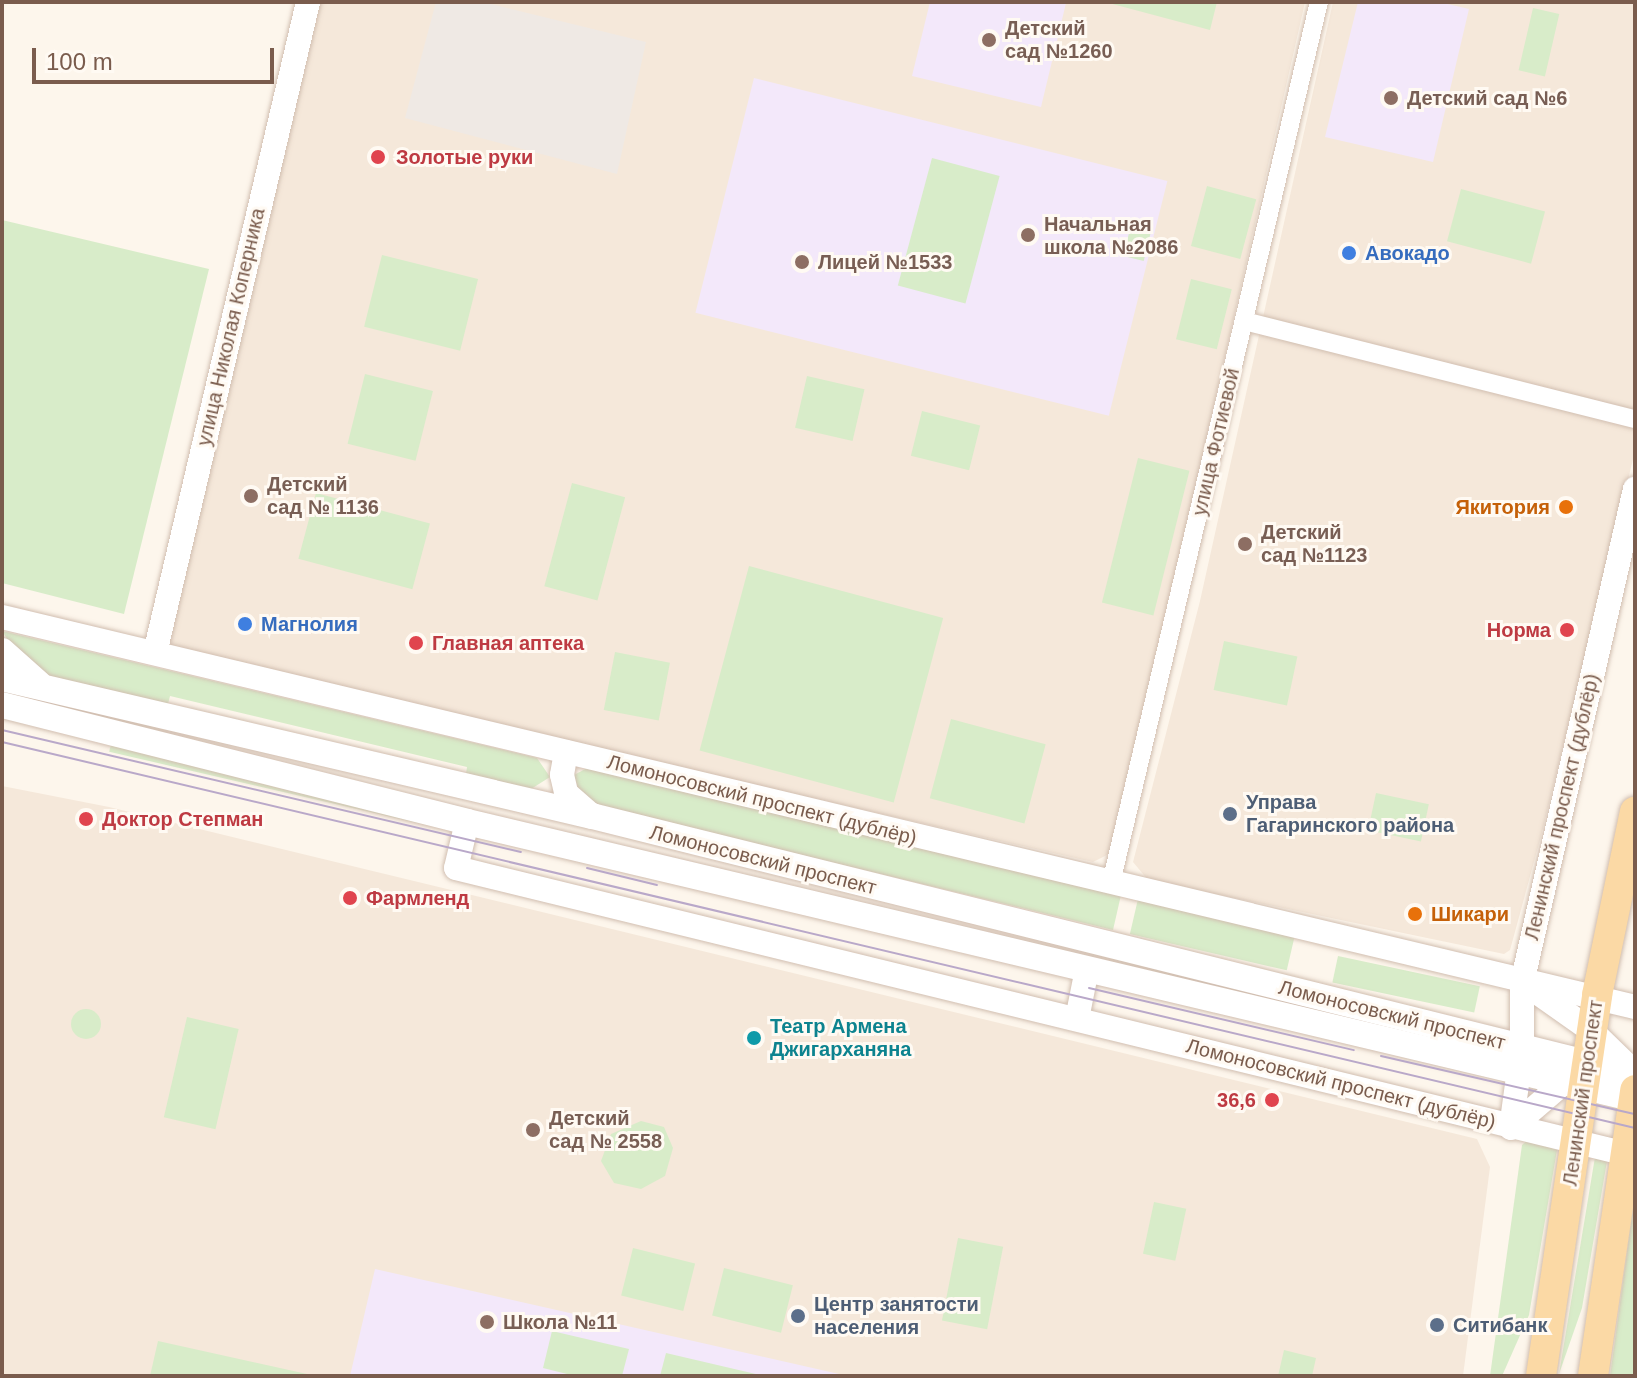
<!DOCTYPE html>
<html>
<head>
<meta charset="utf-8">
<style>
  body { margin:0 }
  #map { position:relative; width:1637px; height:1378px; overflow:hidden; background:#fdf6ec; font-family:Arial,sans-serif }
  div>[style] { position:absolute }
  .residential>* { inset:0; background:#f5e8da }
  .industrial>* { inset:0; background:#efe9e4 }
  .education>* { inset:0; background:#f3e8fa; transform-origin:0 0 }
  .green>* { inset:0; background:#d8ecc9; transform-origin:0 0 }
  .round { border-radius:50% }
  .roads { filter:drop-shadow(0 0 2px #d1beb0) drop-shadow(0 0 2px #d1beb0) }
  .minor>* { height:18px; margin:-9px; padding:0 9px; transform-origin:9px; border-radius:9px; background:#fff }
  .tertiary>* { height:24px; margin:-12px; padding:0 12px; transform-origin:12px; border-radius:12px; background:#fff }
  .secondary>* { height:26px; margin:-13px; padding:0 13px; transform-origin:13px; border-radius:13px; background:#fff }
  .primary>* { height:30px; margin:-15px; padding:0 15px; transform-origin:15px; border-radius:15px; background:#fbd9a5 }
  .tram>* { height:2px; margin:-1px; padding:0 1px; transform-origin:1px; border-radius:1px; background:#b9a8c9 }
  .dots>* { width:22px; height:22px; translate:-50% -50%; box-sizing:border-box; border:4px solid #fffaf3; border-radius:50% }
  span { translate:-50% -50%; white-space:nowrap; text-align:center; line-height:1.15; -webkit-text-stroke:6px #fffaf3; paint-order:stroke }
  .education-label { font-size:20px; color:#785e54; font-weight:700 }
  .left { translate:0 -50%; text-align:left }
  .health-label { font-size:20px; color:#be3a42; font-weight:700 }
  .right { translate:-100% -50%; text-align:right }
  .shop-label { font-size:20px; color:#366cbe; font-weight:700 }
  .street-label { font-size:20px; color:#7a5c4d }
  .food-label { font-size:20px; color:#c56008; font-weight:700 }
  .service-label { font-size:20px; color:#4e5e75; font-weight:700 }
  .culture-label { font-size:20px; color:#0d838f; font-weight:700 }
  .frame { position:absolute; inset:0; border:4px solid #7a5c4d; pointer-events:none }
  .scale { position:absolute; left:32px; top:48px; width:242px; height:36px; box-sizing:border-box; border:4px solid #7a5c4d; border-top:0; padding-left:10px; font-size:24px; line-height:28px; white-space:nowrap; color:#7a5c4d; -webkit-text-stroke:6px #fffaf3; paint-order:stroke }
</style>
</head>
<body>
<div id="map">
  <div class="residential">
    <i style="clip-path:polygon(319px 2px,1305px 2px,1113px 852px,1093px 862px,461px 718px,167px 645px)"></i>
    <i style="clip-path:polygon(1333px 2px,1635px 2px,1635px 451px,1541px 836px,1510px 950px,1504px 954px,1148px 880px,1133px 862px,1200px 601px)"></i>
    <i style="clip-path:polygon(2px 786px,109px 807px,1477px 1139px,1490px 1167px,1463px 1376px,2px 1376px)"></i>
  </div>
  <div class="industrial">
    <i style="clip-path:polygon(436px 2px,483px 2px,646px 42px,617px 174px,405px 118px)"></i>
  </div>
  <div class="education">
    <i style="clip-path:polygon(930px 2px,1066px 3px,1041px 107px,912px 76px)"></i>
    <i style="clip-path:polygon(1358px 2px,1439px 2px,1469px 9px,1433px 162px,1325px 137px)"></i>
    <i style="left:754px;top:78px;width:426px;height:242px;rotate:14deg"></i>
    <i style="clip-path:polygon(375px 1269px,848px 1376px,350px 1376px)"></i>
  </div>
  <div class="green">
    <i style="clip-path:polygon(1105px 2px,1217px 2px,1210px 30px)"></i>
    <i style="left:1533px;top:8px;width:27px;height:64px;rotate:13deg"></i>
    <i style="left:932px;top:158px;width:70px;height:132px;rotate:15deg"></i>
    <i style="left:1207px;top:186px;width:51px;height:62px;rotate:15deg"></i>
    <i style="left:1461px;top:189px;width:87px;height:54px;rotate:15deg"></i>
    <i style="clip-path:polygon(2px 220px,209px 269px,124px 614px,2px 583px)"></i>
    <i style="left:1132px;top:221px;width:21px;height:36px;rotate:14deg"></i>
    <i style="left:382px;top:255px;width:99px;height:74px;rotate:14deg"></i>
    <i style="left:1191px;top:279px;width:42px;height:62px;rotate:14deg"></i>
    <i style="left:365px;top:374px;width:70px;height:72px;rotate:14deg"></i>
    <i style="left:807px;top:376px;width:59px;height:53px;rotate:13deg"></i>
    <i style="left:922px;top:411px;width:60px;height:46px;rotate:14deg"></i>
    <i style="left:1138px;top:458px;width:53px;height:149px;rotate:14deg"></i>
    <i style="left:572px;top:483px;width:55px;height:107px;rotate:15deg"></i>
    <i style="left:316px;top:493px;width:118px;height:68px;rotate:15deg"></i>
    <i style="left:749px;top:566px;width:201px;height:191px;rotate:15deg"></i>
    <i style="clip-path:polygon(2px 631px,537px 758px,550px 777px,531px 789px,466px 774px,467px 767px,170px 696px,168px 704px,37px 673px,21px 661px)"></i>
    <i style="left:1224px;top:641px;width:75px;height:50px;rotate:12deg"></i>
    <i style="left:615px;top:652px;width:56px;height:59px;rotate:11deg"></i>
    <i style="left:951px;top:719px;width:98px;height:82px;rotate:15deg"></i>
    <i style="left:111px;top:744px;width:361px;height:8px;rotate:13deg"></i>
    <i style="clip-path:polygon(589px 767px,1121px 895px,1113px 930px,582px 802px,574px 775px)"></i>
    <i style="left:1376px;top:793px;width:54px;height:38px;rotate:12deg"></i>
    <i style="left:1138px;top:899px;width:161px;height:36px;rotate:13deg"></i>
    <i style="left:1338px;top:956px;width:145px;height:27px;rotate:12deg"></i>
    <i class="round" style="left:71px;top:1009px;width:30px;height:30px"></i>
    <i style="left:187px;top:1017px;width:53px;height:103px;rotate:13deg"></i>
    <i style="clip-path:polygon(641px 1121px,664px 1127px,673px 1148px,665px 1176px,641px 1189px,614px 1183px,601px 1161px,611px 1134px)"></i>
    <i style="clip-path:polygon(1529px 1139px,1557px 1150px,1529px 1315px,1502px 1376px,1490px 1376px,1522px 1145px)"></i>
    <i style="clip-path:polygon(1595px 1157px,1607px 1161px,1582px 1308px,1559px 1374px)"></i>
    <i style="clip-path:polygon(1635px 1194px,1635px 1376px,1610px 1376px)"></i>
    <i style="left:1154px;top:1202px;width:33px;height:53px;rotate:12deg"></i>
    <i style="left:958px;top:1238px;width:46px;height:84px;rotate:11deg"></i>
    <i style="left:633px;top:1248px;width:64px;height:49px;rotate:14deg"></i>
    <i style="left:724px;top:1268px;width:71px;height:49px;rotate:14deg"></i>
    <i style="clip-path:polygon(552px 1331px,629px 1349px,622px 1376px,575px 1376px,543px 1368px)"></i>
    <i style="clip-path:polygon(158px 1341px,316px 1376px,150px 1376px)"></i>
    <i style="clip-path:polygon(1284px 1350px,1316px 1358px,1312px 1376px,1278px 1376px)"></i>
    <i style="clip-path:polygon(666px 1353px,760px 1375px,660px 1376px)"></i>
  </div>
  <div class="roads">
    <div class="minor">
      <i style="left:1244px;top:321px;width:403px;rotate:14.1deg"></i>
      <i style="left:1111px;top:883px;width:905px;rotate:-76.72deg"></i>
    </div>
    <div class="tertiary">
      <i style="left:2px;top:617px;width:1679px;rotate:13.43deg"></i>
      <i style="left:155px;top:653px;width:669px;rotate:-76.77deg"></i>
      <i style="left:566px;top:752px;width:23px;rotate:100deg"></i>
      <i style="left:562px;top:775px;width:18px;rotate:77deg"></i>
      <i style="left:566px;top:793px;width:35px;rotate:41deg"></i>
      <i style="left:467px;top:822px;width:47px;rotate:103.4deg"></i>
      <i style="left:456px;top:868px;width:1214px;rotate:13.73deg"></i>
      <i style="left:1528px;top:986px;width:78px;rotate:35.1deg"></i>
      <i style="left:1592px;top:1031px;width:60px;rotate:44.3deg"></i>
      <i style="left:1077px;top:1019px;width:51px;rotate:-78.7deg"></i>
      <i style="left:1511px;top:1128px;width:81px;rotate:-82.2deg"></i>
      <i style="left:1522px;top:1048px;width:65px;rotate:-90deg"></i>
      <i style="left:1522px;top:983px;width:507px;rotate:-77.12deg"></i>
      <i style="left:1511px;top:1128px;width:86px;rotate:-40.7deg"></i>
    </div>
    <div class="secondary">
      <i style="left:2px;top:651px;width:50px;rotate:41.7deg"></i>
      <i style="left:2px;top:678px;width:606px;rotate:13.16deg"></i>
      <i style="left:592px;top:816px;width:1075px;rotate:13.95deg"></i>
      <i style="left:2px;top:705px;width:479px;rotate:14.1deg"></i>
      <i style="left:467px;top:822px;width:1200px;rotate:13.34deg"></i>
    </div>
    <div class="primary">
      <i style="left:1541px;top:1376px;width:385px;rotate:-81.6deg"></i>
      <i style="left:1597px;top:995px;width:187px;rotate:-78.3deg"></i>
      <i style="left:1593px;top:1376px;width:289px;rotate:-81.6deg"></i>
    </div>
  </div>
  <div class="tram">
    <i style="left:2px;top:730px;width:533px;rotate:13.23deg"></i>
    <i style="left:2px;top:742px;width:1678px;rotate:13.3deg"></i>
    <i style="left:587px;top:868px;width:72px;rotate:13.7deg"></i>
    <i style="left:1089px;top:988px;width:272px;rotate:13.2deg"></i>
    <i style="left:1381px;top:1056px;width:261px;rotate:12.9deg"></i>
  </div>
  <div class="dots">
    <i style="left:989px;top:40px;background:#8d6e63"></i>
    <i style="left:1391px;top:98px;background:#8d6e63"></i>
    <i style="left:378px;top:157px;background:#e0444e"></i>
    <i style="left:1028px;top:235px;background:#8d6e63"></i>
    <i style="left:1349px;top:253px;background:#3f7fe0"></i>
    <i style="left:802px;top:262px;background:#8d6e63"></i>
    <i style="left:251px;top:496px;background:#8d6e63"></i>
    <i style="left:1566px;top:507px;background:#e8710a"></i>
    <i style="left:1245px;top:544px;background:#8d6e63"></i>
    <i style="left:245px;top:624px;background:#3f7fe0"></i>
    <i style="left:1567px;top:630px;background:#e0444e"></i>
    <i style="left:416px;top:643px;background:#e0444e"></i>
    <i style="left:1230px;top:814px;background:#5c6f8a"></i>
    <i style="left:86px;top:819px;background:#e0444e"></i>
    <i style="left:350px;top:898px;background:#e0444e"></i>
    <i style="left:1415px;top:914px;background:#e8710a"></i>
    <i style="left:754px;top:1038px;background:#0f9aa8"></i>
    <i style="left:1272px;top:1100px;background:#e0444e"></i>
    <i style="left:533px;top:1130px;background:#8d6e63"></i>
    <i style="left:798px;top:1316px;background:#5c6f8a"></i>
    <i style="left:487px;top:1322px;background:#8d6e63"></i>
    <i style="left:1437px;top:1325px;background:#5c6f8a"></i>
  </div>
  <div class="education-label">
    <span class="left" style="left:1005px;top:40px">Детский<br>сад №1260</span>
    <span class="left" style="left:1407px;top:98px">Детский сад №6</span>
    <span class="left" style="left:1044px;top:236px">Начальная<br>школа №2086</span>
    <span class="left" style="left:818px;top:262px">Лицей №1533</span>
    <span class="left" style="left:267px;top:496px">Детский<br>сад № 1136</span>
    <span class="left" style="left:1261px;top:544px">Детский<br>сад №1123</span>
    <span class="left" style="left:549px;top:1130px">Детский<br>сад № 2558</span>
    <span class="left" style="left:503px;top:1322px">Школа №11</span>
  </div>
  <div class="health-label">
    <span class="left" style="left:396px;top:157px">Золотые руки</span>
    <span class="right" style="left:1551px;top:630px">Норма</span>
    <span class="left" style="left:432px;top:643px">Главная аптека</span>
    <span class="left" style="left:102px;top:819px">Доктор Степман</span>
    <span class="left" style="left:366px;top:898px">Фармленд</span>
    <span class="right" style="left:1256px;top:1100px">36,6</span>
  </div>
  <div class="shop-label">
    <span class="left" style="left:1365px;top:253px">Авокадо</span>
    <span class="left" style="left:261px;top:624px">Магнолия</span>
  </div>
  <div class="street-label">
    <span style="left:231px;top:327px;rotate:-77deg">улица Николая Коперника</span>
    <span style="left:1216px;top:442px;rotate:-77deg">улица Фотиевой</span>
    <span style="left:762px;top:800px;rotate:14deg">Ломоносовский проспект (дублёр)</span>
    <span style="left:1562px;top:807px;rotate:-77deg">Ленинский проспект (дублёр)</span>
    <span style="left:763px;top:860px;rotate:14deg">Ломоносовский проспект</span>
    <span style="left:1392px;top:1015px;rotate:14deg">Ломоносовский проспект</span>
    <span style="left:1341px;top:1084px;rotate:14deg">Ломоносовский проспект (дублёр)</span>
    <span style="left:1583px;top:1093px;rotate:-82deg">Ленинский проспект</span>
  </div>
  <div class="food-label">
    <span class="right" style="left:1550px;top:507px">Якитория</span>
    <span class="left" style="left:1431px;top:914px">Шикари</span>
  </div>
  <div class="service-label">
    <span class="left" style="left:1246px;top:814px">Управа<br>Гагаринского района</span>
    <span class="left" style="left:814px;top:1316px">Центр занятости<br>населения</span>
    <span class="left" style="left:1453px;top:1325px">Ситибанк</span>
  </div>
  <div class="culture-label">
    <span class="left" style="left:770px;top:1038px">Театр Армена<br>Джигарханяна</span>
  </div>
  <div class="frame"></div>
  <div class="scale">100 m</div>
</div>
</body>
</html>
